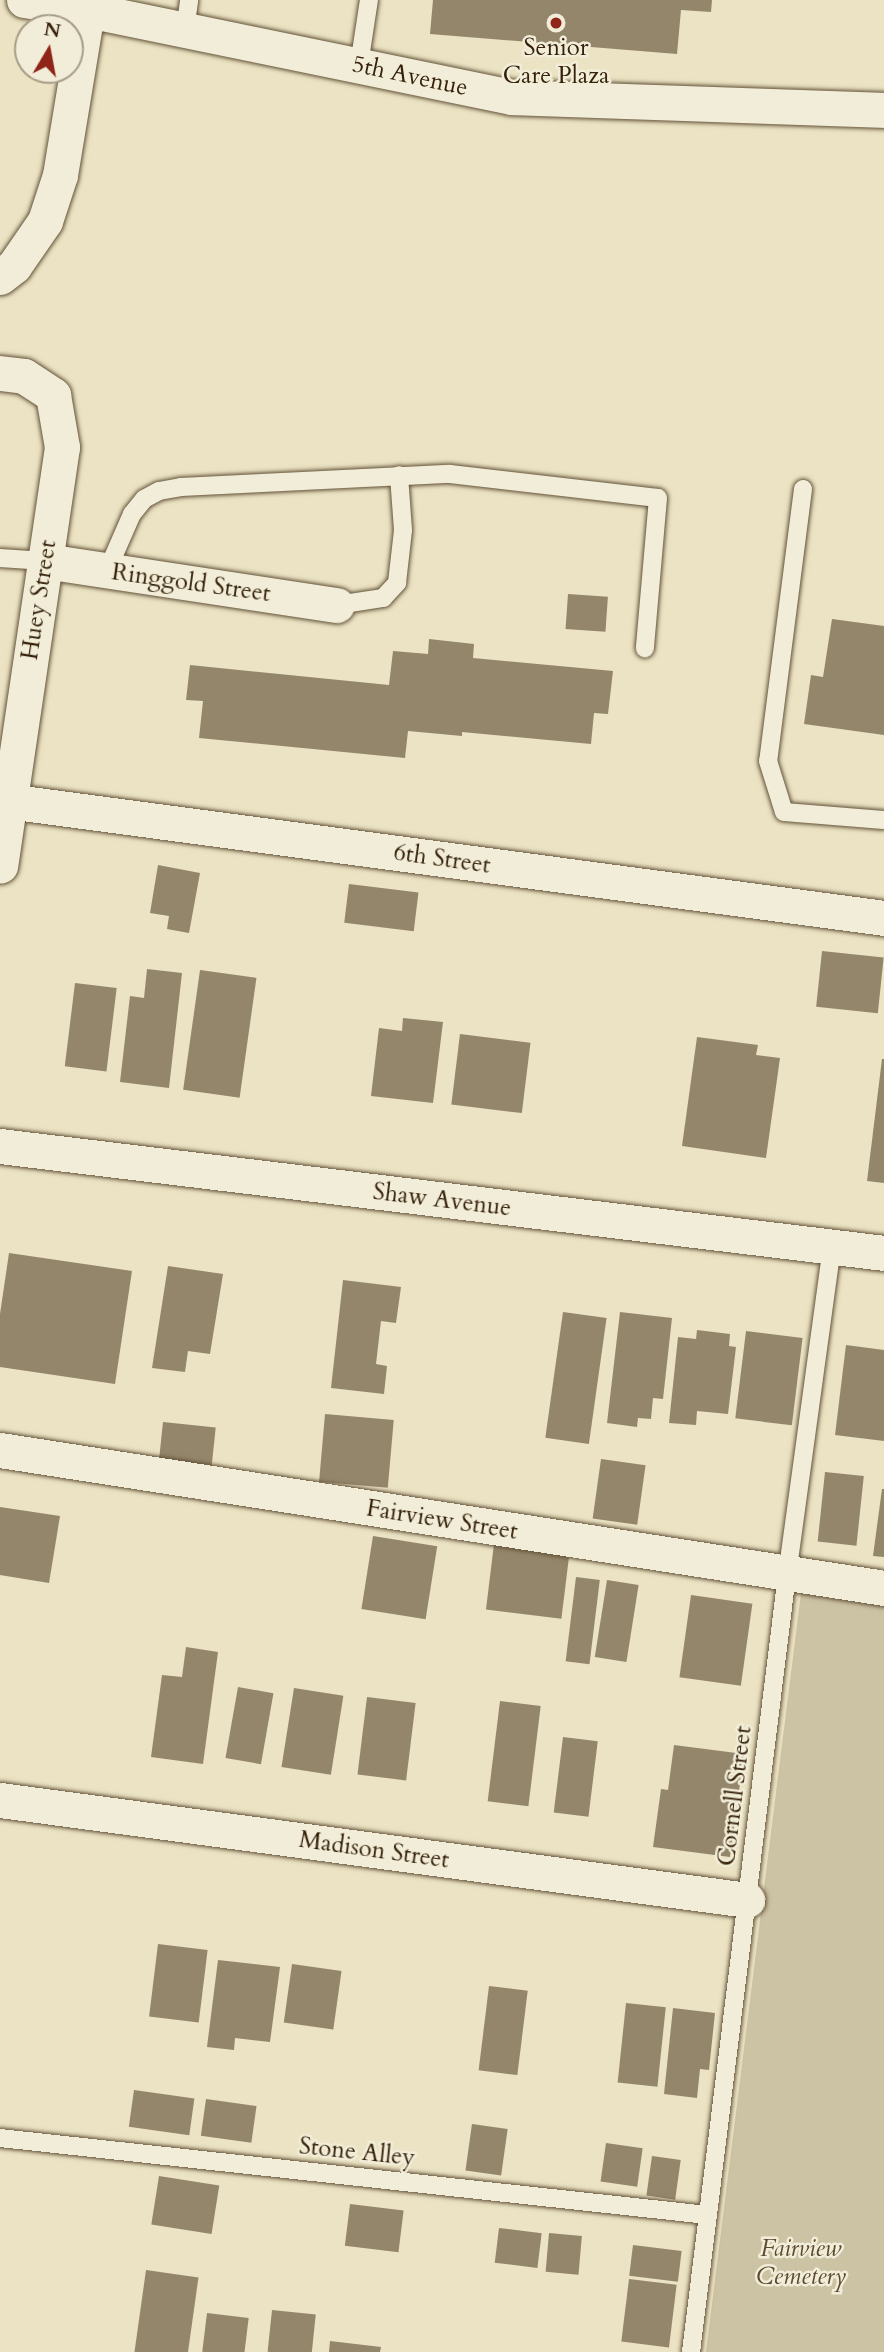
<!DOCTYPE html>
<html>
<head>
<meta charset="utf-8">
<style>
  body { margin:0 }
  #map { position:relative; width:884px; height:2352px; overflow:hidden; background:#ebe3c3; font-family:Cardo,serif }
  div>[style] { position:absolute }
  .green>* { inset:0; background:#ccc2a4 }
  .building>* { inset:0; background:#94866b; transform-origin:0 0 }
  .roads { filter:drop-shadow(0 0 2px #635239) drop-shadow(0 0 2px #635239) }
  .service>* { height:18px; margin:-9px; padding:0 9px; transform-origin:9px; border-radius:9px; background:#f2edd8 }
  .minor>* { height:35px; margin:-17.5px; padding:0 17.5px; transform-origin:17.5px; border-radius:17.5px; background:#f2edd8 }
  .dots>* { width:19px; height:19px; translate:-50% -50%; box-sizing:border-box; border:4px solid #f2edd8; border-radius:50% }
  span { translate:-50% -50%; white-space:nowrap; text-align:center; line-height:1.15; -webkit-text-stroke:5px #f2edd8; paint-order:stroke }
  .poi-label { font-size:24px; color:#36220b }
  .street-label { font-size:24px; color:#36220b }
  .park-label { font-size:24px; color:#5c4a31; font-style:italic }
  .north { position:absolute; left:14px; top:14px; width:70px; height:70px; box-sizing:border-box; background:#f2edd8; border:2px solid #a79c86; border-radius:50%; rotate:10deg; font-size:19px; font-weight:700; line-height:28px; text-align:center; color:#36220b }
  .north::after { content:''; display:block; margin:auto; width:24px; height:32px; background:#8f2418; clip-path:polygon(50% 0,100% 100%,50% 72%,0 100%) }
</style>
</head>
<body>
<div id="map">
  <div class="green">
    <i style="clip-path:polygon(801px 1593px,884px 1605px,884px 2352px,706px 2352px)"></i>
  </div>
  <div class="building">
    <i style="clip-path:polygon(433px 0,712px 0,711px 12px,681px 10px,677px 54px,430px 34px)"></i>
    <i style="left:568px;top:594px;width:40px;height:35px;rotate:4deg"></i>
    <i style="clip-path:polygon(832px 619px,884px 626px,884px 735px,804px 724px,811px 675px,823px 677px)"></i>
    <i style="clip-path:polygon(429px 639px,474px 644px,473px 658px,613px 671px,608px 714px,594px 713px,591px 744px,462px 732px,462px 736px,408px 731px,405px 758px,199px 738px,203px 701px,186px 700px,190px 665px,389px 685px,393px 651px,428px 654px)"></i>
    <i style="clip-path:polygon(158px 865px,200px 873px,189px 933px,167px 929px,169px 916px,150px 913px)"></i>
    <i style="left:349px;top:884px;width:70px;height:39px;rotate:7deg"></i>
    <i style="left:822px;top:951px;width:62px;height:56px;rotate:6deg"></i>
    <i style="clip-path:polygon(147px 969px,182px 973px,169px 1088px,120px 1082px,130px 996px,144px 998px)"></i>
    <i style="left:200px;top:970px;width:57px;height:121px;rotate:8deg"></i>
    <i style="left:75px;top:983px;width:42px;height:84px;rotate:7deg"></i>
    <i style="clip-path:polygon(403px 1018px,443px 1022px,433px 1103px,371px 1096px,379px 1028px,402px 1031px)"></i>
    <i style="left:460px;top:1034px;width:71px;height:71px;rotate:7deg"></i>
    <i style="clip-path:polygon(697px 1037px,758px 1045px,756px 1055px,780px 1058px,766px 1158px,682px 1146px)"></i>
    <i style="clip-path:polygon(882px 1059px,884px 1059px,884px 1183px,867px 1181px)"></i>
    <i style="clip-path:polygon(9px 1253px,132px 1271px,115px 1384px,0 1367px,0 1314px)"></i>
    <i style="clip-path:polygon(168px 1266px,223px 1274px,210px 1354px,188px 1351px,185px 1372px,152px 1368px)"></i>
    <i style="clip-path:polygon(343px 1280px,401px 1287px,396px 1323px,381px 1321px,376px 1364px,387px 1366px,384px 1394px,331px 1388px)"></i>
    <i style="left:563px;top:1312px;width:44px;height:127px;rotate:8deg"></i>
    <i style="clip-path:polygon(620px 1312px,672px 1318px,663px 1399px,653px 1398px,651px 1419px,638px 1418px,637px 1427px,607px 1423px)"></i>
    <i style="clip-path:polygon(697px 1330px,730px 1334px,729px 1346px,736px 1347px,728px 1414px,697px 1411px,696px 1425px,669px 1423px,678px 1337px,696px 1339px)"></i>
    <i style="left:746px;top:1331px;width:57px;height:88px;rotate:7deg"></i>
    <i style="clip-path:polygon(846px 1345px,884px 1350px,884px 1441px,835px 1435px)"></i>
    <i style="left:325px;top:1414px;width:69px;height:68px;rotate:5deg"></i>
    <i style="left:163px;top:1422px;width:53px;height:38px;rotate:6deg"></i>
    <i style="left:601px;top:1459px;width:45px;height:60px;rotate:8deg"></i>
    <i style="left:825px;top:1472px;width:39px;height:70px;rotate:6deg"></i>
    <i style="clip-path:polygon(882px 1489px,884px 1489px,884px 1557px,873px 1556px)"></i>
    <i style="clip-path:polygon(0 1507px,60px 1516px,49px 1583px,0 1575px)"></i>
    <i style="left:373px;top:1536px;width:65px;height:74px;rotate:9deg"></i>
    <i style="left:494px;top:1544px;width:76px;height:66px;rotate:7deg"></i>
    <i style="left:576px;top:1577px;width:24px;height:85px;rotate:7deg"></i>
    <i style="left:607px;top:1580px;width:32px;height:78px;rotate:9deg"></i>
    <i style="left:691px;top:1595px;width:62px;height:83px;rotate:8deg"></i>
    <i style="clip-path:polygon(186px 1647px,218px 1652px,203px 1764px,151px 1757px,162px 1675px,182px 1677px)"></i>
    <i style="left:238px;top:1687px;width:36px;height:72px;rotate:10deg"></i>
    <i style="left:294px;top:1688px;width:50px;height:80px;rotate:9deg"></i>
    <i style="left:367px;top:1697px;width:49px;height:78px;rotate:7deg"></i>
    <i style="left:500px;top:1701px;width:41px;height:101px;rotate:7deg"></i>
    <i style="left:563px;top:1737px;width:35px;height:76px;rotate:7deg"></i>
    <i style="clip-path:polygon(674px 1745px,744px 1754px,730px 1857px,653px 1847px,661px 1789px,668px 1790px)"></i>
    <i style="left:158px;top:1944px;width:50px;height:73px;rotate:7deg"></i>
    <i style="clip-path:polygon(218px 1960px,280px 1967px,270px 2042px,235px 2038px,234px 2050px,207px 2047px)"></i>
    <i style="left:292px;top:1964px;width:50px;height:59px;rotate:8deg"></i>
    <i style="left:489px;top:1986px;width:39px;height:85px;rotate:7deg"></i>
    <i style="left:626px;top:2003px;width:40px;height:80px;rotate:6deg"></i>
    <i style="clip-path:polygon(673px 2008px,715px 2013px,709px 2070px,700px 2069px,697px 2098px,664px 2094px)"></i>
    <i style="left:134px;top:2090px;width:61px;height:37px;rotate:8deg"></i>
    <i style="left:206px;top:2099px;width:51px;height:37px;rotate:8deg"></i>
    <i style="left:472px;top:2124px;width:36px;height:47px;rotate:8deg"></i>
    <i style="left:606px;top:2143px;width:37px;height:39px;rotate:8deg"></i>
    <i style="left:652px;top:2156px;width:29px;height:40px;rotate:8deg"></i>
    <i style="left:159px;top:2176px;width:61px;height:49px;rotate:9deg"></i>
    <i style="left:350px;top:2204px;width:54px;height:42px;rotate:7deg"></i>
    <i style="left:499px;top:2228px;width:43px;height:35px;rotate:7deg"></i>
    <i style="left:549px;top:2233px;width:33px;height:39px;rotate:5deg"></i>
    <i style="left:633px;top:2245px;width:49px;height:31px;rotate:7deg"></i>
    <i style="left:146px;top:2270px;width:53px;height:83px;rotate:8deg"></i>
    <i style="left:629px;top:2279px;width:48px;height:63px;rotate:7deg"></i>
    <i style="left:272px;top:2310px;width:44px;height:42px;rotate:6deg"></i>
    <i style="left:207px;top:2313px;width:42px;height:39px;rotate:7deg"></i>
    <i style="clip-path:polygon(330px 2341px,381px 2347px,380px 2352px,329px 2352px)"></i>
  </div>
  <div class="roads">
    <div class="service">
      <i style="left:185px;top:30px;width:30px;rotate:-82deg"></i>
      <i style="left:359px;top:65px;width:66px;rotate:-81.3deg"></i>
      <i style="left:803px;top:489px;width:274px;rotate:97.3deg"></i>
      <i style="left:768px;top:761px;width:53px;rotate:72.6deg"></i>
      <i style="left:784px;top:812px;width:100px;rotate:4.6deg"></i>
      <i style="left:0;top:558px;width:45px;rotate:3.8deg"></i>
      <i style="left:107px;top:571px;width:62px;rotate:-66.3deg"></i>
      <i style="left:132px;top:514px;width:19px;rotate:-51deg"></i>
      <i style="left:144px;top:499px;width:17px;rotate:-28deg"></i>
      <i style="left:159px;top:491px;width:22px;rotate:-10deg"></i>
      <i style="left:181px;top:487px;width:269px;rotate:-2.8deg"></i>
      <i style="left:450px;top:474px;width:209px;rotate:6.6deg"></i>
      <i style="left:658px;top:498px;width:151px;rotate:95deg"></i>
      <i style="left:337px;top:605px;width:47px;rotate:-8.7deg"></i>
      <i style="left:383px;top:598px;width:21px;rotate:-47deg"></i>
      <i style="left:397px;top:583px;width:53px;rotate:-83.5deg"></i>
      <i style="left:403px;top:530px;width:55px;rotate:-94.2deg"></i>
      <i style="left:0;top:2138px;width:712px;rotate:6.21deg"></i>
      <i style="left:691px;top:2352px;width:783px;rotate:-82.96deg"></i>
      <i style="left:787px;top:1575px;width:332px;rotate:-82.2deg"></i>
    </div>
    <div class="minor">
      <i style="left:24px;top:0;width:65px;rotate:8.9deg"></i>
      <i style="left:88px;top:10px;width:433px;rotate:11.6deg"></i>
      <i style="left:512px;top:97px;width:372px;rotate:2deg"></i>
      <i style="left:0;top:277px;width:18px;rotate:-38deg"></i>
      <i style="left:14px;top:266px;width:55px;rotate:-55.4deg"></i>
      <i style="left:45px;top:221px;width:48px;rotate:-71.9deg"></i>
      <i style="left:60px;top:175px;width:177px;rotate:-80.6deg"></i>
      <i style="left:0;top:373px;width:24px;rotate:7deg"></i>
      <i style="left:24px;top:376px;width:35px;rotate:33deg"></i>
      <i style="left:53px;top:395px;width:53px;rotate:80.2deg"></i>
      <i style="left:62px;top:447px;width:423px;rotate:98.4deg"></i>
      <i style="left:45px;top:561px;width:295px;rotate:8.6deg"></i>
      <i style="left:0;top:800px;width:892px;rotate:7.6deg"></i>
      <i style="left:0;top:1146px;width:890px;rotate:6.9deg"></i>
      <i style="left:0;top:1450px;width:895px;rotate:8.87deg"></i>
      <i style="left:0;top:1800px;width:754px;rotate:7.62deg"></i>
    </div>
  </div>
  <div class="dots">
    <i style="left:556px;top:23px;background:#8f2418"></i>
  </div>
  <div class="poi-label">
    <span style="left:556px;top:62px">Senior<br>Care Plaza</span>
  </div>
  <div class="street-label">
    <span style="left:410px;top:76px;rotate:12deg">5th Avenue</span>
    <span style="left:191px;top:583px;rotate:8deg">Ringgold Street</span>
    <span style="left:39px;top:600px;rotate:-81deg">Huey Street</span>
    <span style="left:442px;top:859px;rotate:8deg">6th Street</span>
    <span style="left:442px;top:1200px;rotate:7deg">Shaw Avenue</span>
    <span style="left:442px;top:1520px;rotate:9deg">Fairview Street</span>
    <span style="left:735px;top:1796px;rotate:-83deg">Cornell Street</span>
    <span style="left:374px;top:1850px;rotate:8deg">Madison Street</span>
    <span style="left:357px;top:2152px;rotate:6deg">Stone Alley</span>
  </div>
  <div class="park-label">
    <span style="left:801px;top:2263px">Fairview<br>Cemetery</span>
  </div>
  <div class="north">N</div>
</div>
</body>
</html>
